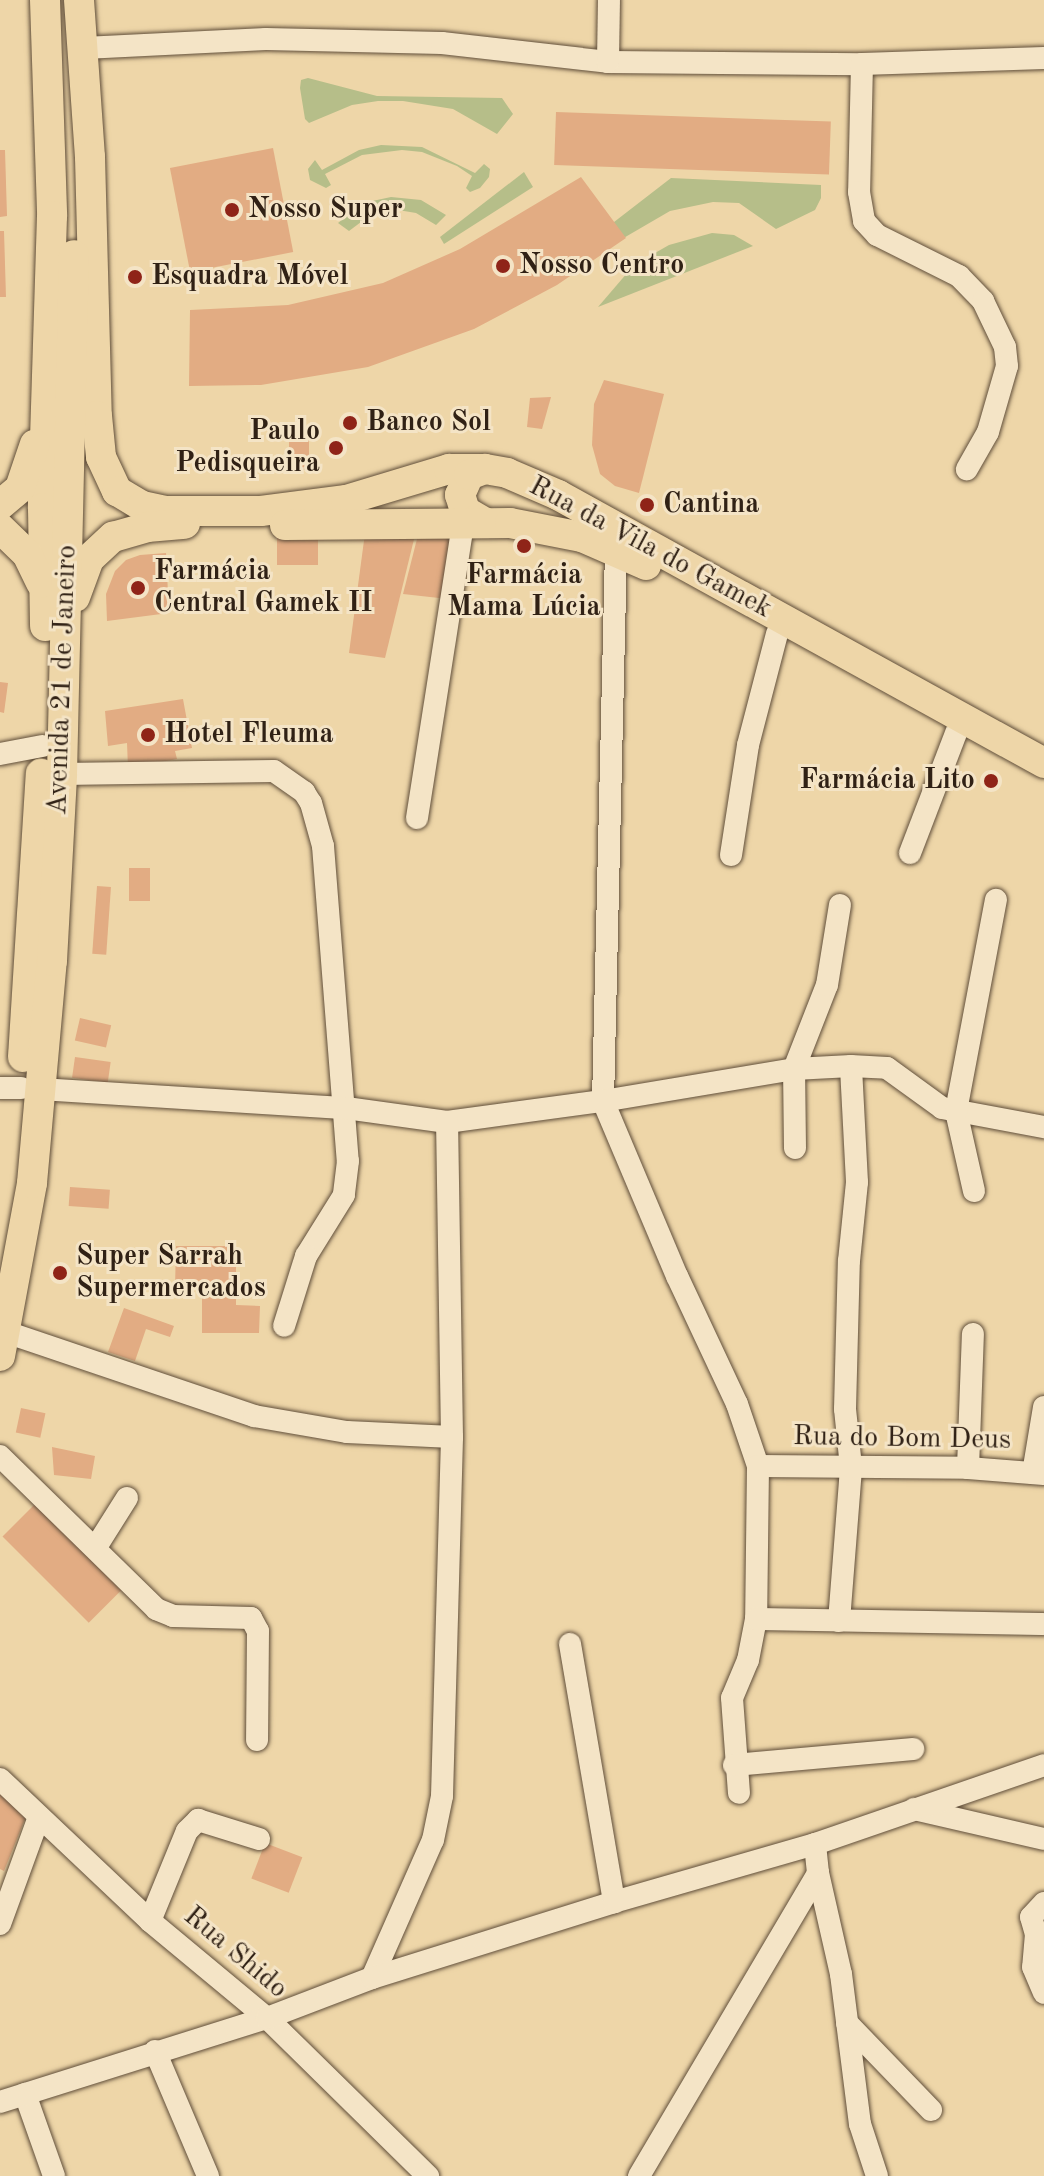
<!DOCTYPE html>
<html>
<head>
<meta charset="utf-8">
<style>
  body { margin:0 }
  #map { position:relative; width:1044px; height:2176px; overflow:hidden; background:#eed6a8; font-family:"Old Standard TT",serif }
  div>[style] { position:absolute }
  .green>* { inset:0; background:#b6be89 }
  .building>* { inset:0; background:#e2ac83; transform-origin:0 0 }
  .roads { filter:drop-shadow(0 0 2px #604e3a) drop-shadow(0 0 2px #604e3a) }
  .minor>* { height:22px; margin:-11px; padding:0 11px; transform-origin:11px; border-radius:11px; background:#f4e4c6 }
  .major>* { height:30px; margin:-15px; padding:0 15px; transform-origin:15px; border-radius:15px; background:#eed6a8 }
  .dots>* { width:22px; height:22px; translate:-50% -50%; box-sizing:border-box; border:4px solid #f4e4c6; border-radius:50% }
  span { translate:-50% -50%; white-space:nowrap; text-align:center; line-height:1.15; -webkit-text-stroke:6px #f4e4c6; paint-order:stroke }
  .poi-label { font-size:28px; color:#302115; font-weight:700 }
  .left { translate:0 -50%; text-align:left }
  .right { translate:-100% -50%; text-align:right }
  .street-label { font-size:28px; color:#302115 }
</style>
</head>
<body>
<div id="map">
  <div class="green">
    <i style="clip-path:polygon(308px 78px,377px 96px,502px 98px,513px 114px,497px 134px,453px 109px,403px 101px,378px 101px,352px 105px,309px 123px,305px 119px,300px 88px,301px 80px)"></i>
    <i style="clip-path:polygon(381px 145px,422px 147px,475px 173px,484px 164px,490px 169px,489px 177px,480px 188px,470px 192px,466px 188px,472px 176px,457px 166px,422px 152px,402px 150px,362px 155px,325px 174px,331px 185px,326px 188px,310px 180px,308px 169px,315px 160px,322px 170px,359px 150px)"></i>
    <i style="clip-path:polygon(524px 172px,533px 187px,444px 244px,440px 237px)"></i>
    <i style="clip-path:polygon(671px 178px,821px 185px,821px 198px,815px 210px,776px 229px,739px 203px,713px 202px,670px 211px,615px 243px,605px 229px)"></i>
    <i style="clip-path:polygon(391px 197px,421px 200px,446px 215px,436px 225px,416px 213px,392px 209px,369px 216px,349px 231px,338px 223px,363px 203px)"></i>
    <i style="clip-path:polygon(712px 233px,734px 235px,753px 246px,598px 307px,628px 272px,648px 257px,669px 245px)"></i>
  </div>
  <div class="building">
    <i style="left:556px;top:112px;width:275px;height:53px;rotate:2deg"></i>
    <i style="left:273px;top:148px;width:106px;height:105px;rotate:79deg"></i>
    <i style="clip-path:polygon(0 150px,5px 150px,7px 216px,0 217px)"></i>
    <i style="clip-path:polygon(581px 177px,626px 238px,557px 285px,474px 329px,368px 367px,261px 385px,189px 386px,190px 310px,288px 305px,383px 283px,460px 249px)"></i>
    <i style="clip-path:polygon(0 231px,4px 231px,6px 297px,0 297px)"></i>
    <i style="clip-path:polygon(604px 380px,664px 394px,639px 493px,615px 486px,600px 474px,592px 445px,594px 404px)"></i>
    <i style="clip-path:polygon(551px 397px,542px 429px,527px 427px,530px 398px)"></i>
    <i style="left:289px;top:429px;width:20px;height:41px"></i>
    <i style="clip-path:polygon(416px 531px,385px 658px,349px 653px,365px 533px)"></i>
    <i style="clip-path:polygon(418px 535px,454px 538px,448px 599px,403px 594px)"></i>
    <i style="left:277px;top:538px;width:41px;height:27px"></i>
    <i style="clip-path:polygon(166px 553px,169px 613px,107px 621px,106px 594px,115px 571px,126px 560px,140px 555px)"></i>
    <i style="clip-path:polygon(0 682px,8px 683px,4px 713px,0 712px)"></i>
    <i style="clip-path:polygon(183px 699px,192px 748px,175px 751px,177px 759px,128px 768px,127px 743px,108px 746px,105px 711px)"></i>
    <i style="left:129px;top:868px;width:21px;height:33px"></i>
    <i style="left:97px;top:886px;width:14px;height:68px;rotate:4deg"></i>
    <i style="left:80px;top:1018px;width:32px;height:23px;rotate:13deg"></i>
    <i style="left:75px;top:1057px;width:36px;height:21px;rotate:8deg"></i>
    <i style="left:70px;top:1187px;width:40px;height:19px;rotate:4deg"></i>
    <i style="clip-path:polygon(176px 1246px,236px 1246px,236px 1305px,260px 1306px,259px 1333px,202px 1333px,202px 1288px,175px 1288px)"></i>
    <i style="clip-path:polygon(124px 1308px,174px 1326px,170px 1337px,146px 1329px,135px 1361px,108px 1352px)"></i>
    <i style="left:21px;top:1408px;width:25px;height:25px;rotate:12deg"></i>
    <i style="clip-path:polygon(52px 1447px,95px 1456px,91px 1479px,54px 1475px)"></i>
    <i style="left:35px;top:1504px;width:122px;height:46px;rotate:45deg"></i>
    <i style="clip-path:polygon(0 1789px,27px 1814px,4px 1871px,0 1869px)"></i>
    <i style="left:265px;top:1843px;width:40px;height:38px;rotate:21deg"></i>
  </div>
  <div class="roads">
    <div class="minor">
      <i style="left:84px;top:48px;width:182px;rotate:-2.8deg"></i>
      <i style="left:266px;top:39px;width:176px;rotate:1.3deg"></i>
      <i style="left:442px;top:43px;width:167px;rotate:6.5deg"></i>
      <i style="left:608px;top:62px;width:254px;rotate:0.5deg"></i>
      <i style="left:862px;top:64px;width:182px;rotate:-1.9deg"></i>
      <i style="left:608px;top:62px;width:62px;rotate:-89.1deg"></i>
      <i style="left:862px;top:64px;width:128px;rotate:91.3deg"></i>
      <i style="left:859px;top:192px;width:29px;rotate:80deg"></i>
      <i style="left:864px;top:221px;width:19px;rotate:47deg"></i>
      <i style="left:877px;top:235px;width:92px;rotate:26.6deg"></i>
      <i style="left:959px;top:276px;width:35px;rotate:46deg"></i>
      <i style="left:983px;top:301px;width:51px;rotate:64.4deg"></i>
      <i style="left:1005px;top:347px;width:19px;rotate:84deg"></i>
      <i style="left:1007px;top:366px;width:69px;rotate:106.1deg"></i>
      <i style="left:988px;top:432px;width:43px;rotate:119.6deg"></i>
      <i style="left:616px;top:550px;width:551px;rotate:91.35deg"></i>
      <i style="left:603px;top:1101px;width:190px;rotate:67.1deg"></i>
      <i style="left:677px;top:1276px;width:141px;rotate:64.9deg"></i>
      <i style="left:737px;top:1404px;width:65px;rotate:71.3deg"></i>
      <i style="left:758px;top:1466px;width:153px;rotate:90.7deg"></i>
      <i style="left:756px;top:1619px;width:42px;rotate:101deg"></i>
      <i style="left:748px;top:1660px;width:41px;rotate:112.8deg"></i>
      <i style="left:732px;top:1698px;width:95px;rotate:85.8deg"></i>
      <i style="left:0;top:754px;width:43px;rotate:-10.8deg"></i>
      <i style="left:62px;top:774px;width:212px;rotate:-0.8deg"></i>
      <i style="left:274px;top:771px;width:37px;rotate:35deg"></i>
      <i style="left:304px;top:792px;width:13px;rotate:58deg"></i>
      <i style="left:311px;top:803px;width:45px;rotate:74.4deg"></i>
      <i style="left:323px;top:846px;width:316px;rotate:85.5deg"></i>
      <i style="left:348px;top:1161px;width:34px;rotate:97deg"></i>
      <i style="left:344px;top:1195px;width:72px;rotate:121.9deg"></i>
      <i style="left:306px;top:1256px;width:73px;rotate:107.4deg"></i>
      <i style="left:417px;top:818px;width:299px;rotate:-81.1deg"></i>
      <i style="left:910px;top:853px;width:129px;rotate:-69deg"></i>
      <i style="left:731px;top:855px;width:111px;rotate:-81.2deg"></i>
      <i style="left:748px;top:745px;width:115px;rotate:-75.4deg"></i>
      <i style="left:0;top:1088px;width:21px"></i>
      <i style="left:40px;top:1089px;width:307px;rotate:3.6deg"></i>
      <i style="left:346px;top:1108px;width:102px;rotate:7.9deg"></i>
      <i style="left:447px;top:1122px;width:157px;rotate:-7.7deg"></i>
      <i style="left:603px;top:1101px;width:194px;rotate:-9.5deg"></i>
      <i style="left:794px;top:1069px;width:57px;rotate:-3deg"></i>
      <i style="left:851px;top:1066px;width:36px;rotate:3deg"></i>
      <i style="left:887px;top:1068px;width:68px;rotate:36deg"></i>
      <i style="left:942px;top:1108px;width:104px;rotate:10.6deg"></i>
      <i style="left:795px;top:1148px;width:79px;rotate:-90.7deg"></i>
      <i style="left:794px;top:1069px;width:90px;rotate:-68.6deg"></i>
      <i style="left:827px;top:985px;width:81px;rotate:-80.8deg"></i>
      <i style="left:974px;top:1191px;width:82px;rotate:-102.7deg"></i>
      <i style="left:956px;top:1111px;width:215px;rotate:-79.3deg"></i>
      <i style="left:6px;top:1332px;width:262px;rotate:18.7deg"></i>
      <i style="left:254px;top:1416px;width:94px;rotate:9.8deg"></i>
      <i style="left:347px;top:1432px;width:105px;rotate:2.7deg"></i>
      <i style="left:0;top:1456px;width:219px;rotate:44.4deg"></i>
      <i style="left:156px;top:1609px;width:18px;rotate:22deg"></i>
      <i style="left:173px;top:1616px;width:78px;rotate:1.5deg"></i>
      <i style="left:251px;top:1618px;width:15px;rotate:62deg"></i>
      <i style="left:258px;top:1631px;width:109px;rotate:90.5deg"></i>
      <i style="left:758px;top:1466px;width:210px;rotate:0.5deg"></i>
      <i style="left:968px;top:1468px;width:76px;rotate:4.5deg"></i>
      <i style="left:968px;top:1468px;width:134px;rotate:-87.9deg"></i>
      <i style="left:1033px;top:1473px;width:67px;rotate:-80.5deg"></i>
      <i style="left:96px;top:1547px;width:58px;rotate:-57.7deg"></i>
      <i style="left:756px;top:1619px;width:288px;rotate:1deg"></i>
      <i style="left:839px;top:1621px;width:154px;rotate:-85.5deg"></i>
      <i style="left:851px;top:1467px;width:58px;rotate:-95.9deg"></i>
      <i style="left:845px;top:1409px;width:148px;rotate:-88.5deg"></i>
      <i style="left:849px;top:1261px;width:79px;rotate:-84.2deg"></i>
      <i style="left:857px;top:1182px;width:116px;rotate:-93deg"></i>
      <i style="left:570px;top:1644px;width:262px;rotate:80.3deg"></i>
      <i style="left:734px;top:1765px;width:180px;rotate:-5.1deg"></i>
      <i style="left:0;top:1779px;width:207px;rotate:43.4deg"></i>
      <i style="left:150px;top:1921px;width:152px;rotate:39.7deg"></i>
      <i style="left:267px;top:2018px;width:226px;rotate:44.5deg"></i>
      <i style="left:914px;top:1809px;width:133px;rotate:13deg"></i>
      <i style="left:818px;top:1873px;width:104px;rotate:77.2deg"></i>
      <i style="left:841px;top:1974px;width:151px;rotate:82.8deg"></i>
      <i style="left:860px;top:2124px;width:55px;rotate:71.9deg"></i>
      <i style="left:1044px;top:1903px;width:19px;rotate:133deg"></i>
      <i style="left:1031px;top:1917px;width:18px;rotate:74deg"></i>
      <i style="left:1036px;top:1934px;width:33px;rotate:95deg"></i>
      <i style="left:1033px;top:1967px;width:28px;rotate:67deg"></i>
      <i style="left:150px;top:1921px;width:97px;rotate:-67.7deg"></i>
      <i style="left:187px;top:1831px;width:16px;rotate:-45deg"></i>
      <i style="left:198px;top:1820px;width:64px;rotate:17.3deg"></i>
      <i style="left:0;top:1924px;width:114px;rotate:-70deg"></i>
      <i style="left:372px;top:1978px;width:151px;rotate:-66.2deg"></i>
      <i style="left:433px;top:1840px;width:45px;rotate:-78.4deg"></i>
      <i style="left:442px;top:1796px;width:359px;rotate:-88.4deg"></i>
      <i style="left:452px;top:1437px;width:315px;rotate:-90.9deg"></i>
      <i style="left:847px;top:2023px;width:121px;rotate:46deg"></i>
      <i style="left:155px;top:2051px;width:136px;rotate:67deg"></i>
      <i style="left:25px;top:2094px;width:87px;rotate:70.5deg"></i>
      <i style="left:0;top:2102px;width:280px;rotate:-17.5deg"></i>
      <i style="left:267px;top:2018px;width:112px;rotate:-20.9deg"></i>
      <i style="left:372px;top:1978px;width:254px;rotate:-17.4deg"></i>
      <i style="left:614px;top:1902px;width:209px;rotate:-16.1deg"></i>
      <i style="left:815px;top:1844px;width:242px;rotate:-19deg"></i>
      <i style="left:639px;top:2176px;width:352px;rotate:-59.4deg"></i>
      <i style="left:818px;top:1873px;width:29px;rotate:-96deg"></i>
    </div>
    <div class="major">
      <i style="left:45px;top:0;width:216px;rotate:88.1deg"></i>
      <i style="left:52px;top:216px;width:292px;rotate:91.8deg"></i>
      <i style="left:43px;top:508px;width:118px;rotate:89deg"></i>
      <i style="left:79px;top:0;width:157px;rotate:86deg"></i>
      <i style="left:90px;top:157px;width:259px;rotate:88.5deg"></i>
      <i style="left:97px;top:416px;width:41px;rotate:84.4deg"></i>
      <i style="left:101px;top:457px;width:38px;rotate:65deg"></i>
      <i style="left:117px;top:491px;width:29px;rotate:31deg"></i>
      <i style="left:142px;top:506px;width:25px;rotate:12deg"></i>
      <i style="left:166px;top:511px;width:95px"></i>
      <i style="left:261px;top:511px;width:86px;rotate:-7.4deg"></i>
      <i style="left:346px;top:500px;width:108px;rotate:-16.8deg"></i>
      <i style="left:449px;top:469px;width:36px"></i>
      <i style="left:485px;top:469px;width:22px;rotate:10deg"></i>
      <i style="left:507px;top:473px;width:56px;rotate:23.3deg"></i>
      <i style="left:558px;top:495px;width:555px;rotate:28.87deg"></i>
      <i style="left:0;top:505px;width:26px;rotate:-40deg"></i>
      <i style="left:20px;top:488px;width:46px;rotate:-71.2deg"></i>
      <i style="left:484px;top:522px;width:22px;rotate:-150deg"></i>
      <i style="left:465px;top:511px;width:17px;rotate:-107deg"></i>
      <i style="left:460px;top:495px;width:22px;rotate:-66deg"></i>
      <i style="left:469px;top:475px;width:17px;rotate:-21deg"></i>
      <i style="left:285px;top:525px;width:225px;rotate:-0.5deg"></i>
      <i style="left:510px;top:523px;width:73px;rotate:11deg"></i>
      <i style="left:582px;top:537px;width:70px;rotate:23.6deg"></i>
      <i style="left:0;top:528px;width:37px;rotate:44deg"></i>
      <i style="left:27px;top:554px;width:32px;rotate:64deg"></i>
      <i style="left:75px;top:597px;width:40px;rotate:-69.8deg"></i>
      <i style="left:89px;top:559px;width:33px;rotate:-43deg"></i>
      <i style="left:113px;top:537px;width:35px;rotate:-16deg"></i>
      <i style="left:147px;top:527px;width:38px;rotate:-5deg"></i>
      <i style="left:23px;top:1057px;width:284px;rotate:-86.4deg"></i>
      <i style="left:0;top:1356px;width:176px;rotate:-79.5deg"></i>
      <i style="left:32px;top:1183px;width:223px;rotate:-84.9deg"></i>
      <i style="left:52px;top:961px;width:187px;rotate:-86.9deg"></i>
      <i style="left:62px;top:774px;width:519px;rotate:-88.68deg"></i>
    </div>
  </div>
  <div class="dots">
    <i style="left:232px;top:210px;background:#8f2418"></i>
    <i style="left:503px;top:266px;background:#8f2418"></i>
    <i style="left:135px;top:277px;background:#8f2418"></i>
    <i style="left:350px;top:423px;background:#8f2418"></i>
    <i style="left:336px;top:448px;background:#8f2418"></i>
    <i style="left:647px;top:505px;background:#8f2418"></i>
    <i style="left:524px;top:546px;background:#8f2418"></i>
    <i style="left:138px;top:588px;background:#8f2418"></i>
    <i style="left:148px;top:735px;background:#8f2418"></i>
    <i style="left:991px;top:781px;background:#8f2418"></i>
    <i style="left:60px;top:1273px;background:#8f2418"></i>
  </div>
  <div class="poi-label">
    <span class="left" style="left:248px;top:210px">Nosso Super</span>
    <span class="left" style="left:519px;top:266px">Nosso Centro</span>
    <span class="left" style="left:151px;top:277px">Esquadra Móvel</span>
    <span class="left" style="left:366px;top:423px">Banco Sol</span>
    <span class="right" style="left:320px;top:448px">Paulo<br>Pedisqueira</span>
    <span class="left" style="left:663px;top:505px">Cantina</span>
    <span class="left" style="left:154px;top:588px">Farmácia<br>Central Gamek II</span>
    <span style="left:524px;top:592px">Farmácia<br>Mama Lúcia</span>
    <span class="left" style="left:164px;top:735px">Hotel Fleuma</span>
    <span class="right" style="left:975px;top:781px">Farmácia Lito</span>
    <span class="left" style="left:76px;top:1273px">Super Sarrah<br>Supermercados</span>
  </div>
  <div class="street-label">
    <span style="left:650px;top:548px;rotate:28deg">Rua da Vila do Gamek</span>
    <span style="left:63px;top:680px;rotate:-88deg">Avenida 21 de Janeiro</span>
    <span style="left:902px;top:1439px;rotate:1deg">Rua do Bom Deus</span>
    <span style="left:235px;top:1953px;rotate:40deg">Rua Shido</span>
  </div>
</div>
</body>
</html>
